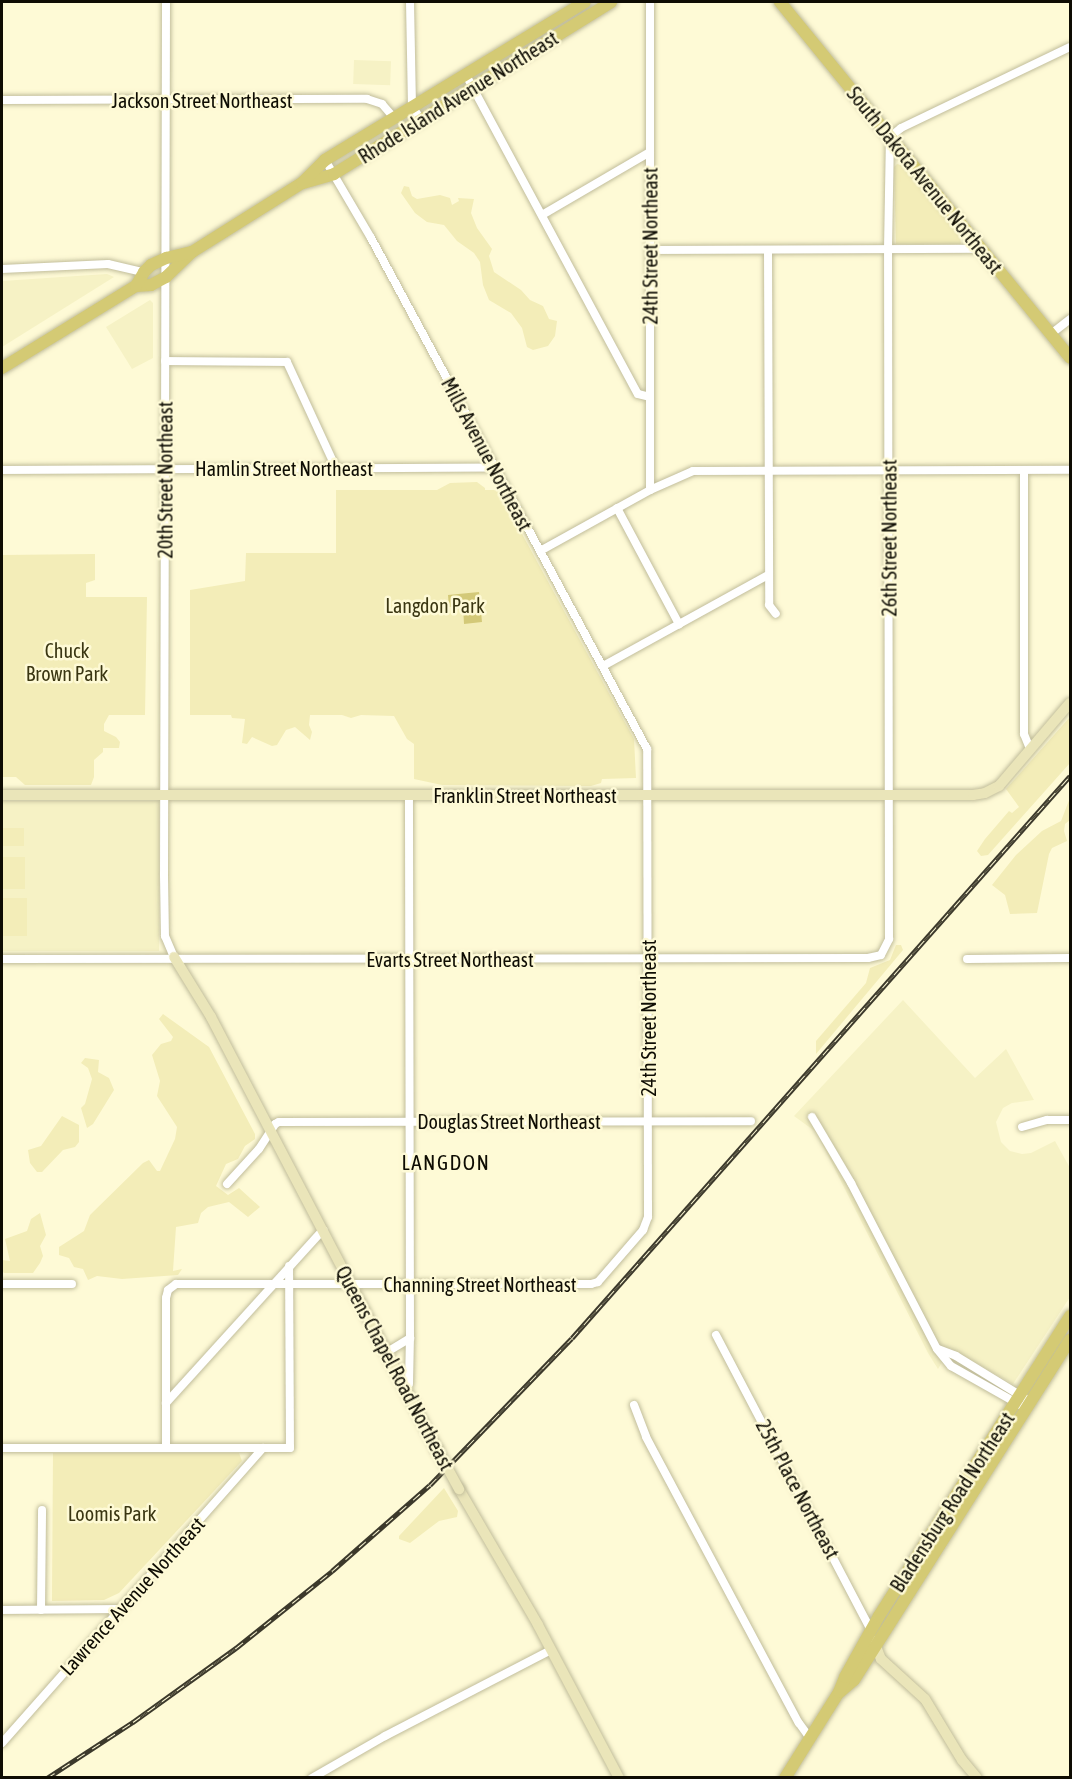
<!DOCTYPE html>
<html>
<head>
<meta charset="utf-8">
<style>
  body { margin:0 }
  #map { position:relative; width:1072px; height:1779px; overflow:hidden; background:#fefad6; font-family:"Asap Condensed",sans-serif }
  div>[style] { position:absolute }
  .built>* { inset:0; background:#f6f2c5; transform-origin:0 0 }
  .green>* { inset:0; background:#f3edb8; transform-origin:0 0 }
  .water>* { inset:0; background:#d3c978 }
  .roads { filter:drop-shadow(0 0 2px #c1bd9b) drop-shadow(0 0 2px #c1bd9b) }
  .street>* { height:8px; margin:-4px; padding:0 4px; transform-origin:4px; border-radius:4px; background:#fff }
  .secondary>* { height:10px; margin:-5px; padding:0 5px; transform-origin:5px; border-radius:5px; background:#eae5b9 }
  .primary>* { height:12px; margin:-6px; padding:0 6px; transform-origin:6px; border-radius:6px; background:#d4ca74 }
  .rail>* { height:5px; margin-top:-2.5px; transform-origin:0; background:repeating-linear-gradient(90deg,#fefad6 0 9px,#3c392b 0 18px); box-sizing:border-box; border-block:2px solid #3c392b }
  .bridges { filter:drop-shadow(0 0 2px #c1bd9b) drop-shadow(0 0 2px #c1bd9b) }
  .secondary-bridge>* { height:10px; margin:-5px; padding:0 5px; transform-origin:5px; border-radius:5px; background:#eae5b9 }
  span { translate:-50% -50%; white-space:nowrap; text-align:center; line-height:1.15; -webkit-text-stroke:5px #fefad6; paint-order:stroke }
  .street-label { font-size:20px; color:#0e0c03 }
  .park-label { font-size:20px; color:#3a3612 }
  .neighbourhood-label { font-size:21px; color:#0e0c03; letter-spacing:1.5px }
  .frame { position:absolute; inset:0; border:3px solid #0e0c03; pointer-events:none }
</style>
</head>
<body>
<div id="map">
  <div class="built">
    <i style="left:354px;top:60px;width:37px;height:24px;rotate:2deg"></i>
    <i style="clip-path:polygon(107px 274px,114px 277px,2px 347px,2px 281px)"></i>
    <i style="clip-path:polygon(150px 300px,153px 303px,153px 358px,132px 369px,106px 327px)"></i>
    <i style="left:2px;top:801px;width:157px;height:150px"></i>
    <i style="clip-path:polygon(903px 1000px,975px 1078px,1006px 1049px,1034px 1100px,1012px 1103px,1003px 1108px,996px 1122px,1001px 1142px,1010px 1151px,1022px 1154px,1031px 1153px,1055px 1141px,1070px 1168px,1070px 1297px,1013px 1384px,950px 1348px,938px 1369px,928px 1353px,816px 1132px,794px 1116px)"></i>
  </div>
  <div class="green">
    <i style="clip-path:polygon(897px 164px,901px 165px,960px 236px,961px 244px,896px 244px,894px 167px)"></i>
    <i style="clip-path:polygon(404px 186px,409px 187px,412px 196px,417px 199px,440px 195px,450px 198px,452px 205px,459px 201px,458px 198px,474px 199px,471px 213px,477px 228px,492px 249px,489px 256px,494px 272px,521px 290px,530px 300px,543px 306px,549px 319px,557px 321px,555px 336px,548px 346px,533px 350px,527px 347px,522px 328px,511px 313px,489px 300px,483px 285px,480px 262px,474px 253px,457px 241px,444px 225px,427px 222px,415px 213px,401px 193px)"></i>
    <i style="clip-path:polygon(477px 482px,485px 488px,485px 490px,498px 490px,634px 739px,636px 778px,602px 779px,601px 783px,591px 786px,442px 785px,414px 779px,414px 744px,407px 739px,394px 716px,361px 715px,351px 718px,342px 715px,310px 715px,309px 725px,312px 732px,310px 740px,295px 727px,286px 730px,277px 745px,272px 746px,252px 737px,247px 744px,242px 743px,245px 719px,232px 718px,231px 715px,190px 715px,190px 590px,245px 581px,246px 553px,336px 553px,336px 490px,437px 490px,450px 483px)"></i>
    <i style="clip-path:polygon(95px 554px,95px 580px,86px 583px,86px 597px,147px 597px,145px 715px,109px 715px,104px 724px,104px 731px,116px 737px,120px 742px,119px 748px,103px 748px,103px 752px,94px 760px,94px 777px,91px 785px,25px 785px,16px 777px,2px 777px,2px 555px)"></i>
    <i style="clip-path:polygon(1070px 717px,1070px 763px,988px 855px,981px 856px,977px 851px,985px 839px,1009px 811px,1012px 813px,1019px 807px,1006px 789px)"></i>
    <i style="clip-path:polygon(1070px 798px,1070px 820px,1065px 824px,1064px 831px,1067px 841px,1052px 848px,1049px 854px,1037px 913px,1010px 914px,1005px 895px,992px 885px,1016px 855px,1042px 831px,1061px 821px)"></i>
    <i style="left:2px;top:828px;width:22px;height:18px"></i>
    <i style="left:2px;top:857px;width:23px;height:32px"></i>
    <i style="left:2px;top:898px;width:25px;height:38px"></i>
    <i style="clip-path:polygon(896px 945px,901px 945px,903px 950px,816px 1054px,816px 1041px,866px 983px,870px 968px,890px 960px)"></i>
    <i style="clip-path:polygon(163px 1014px,209px 1047px,255px 1134px,255px 1139px,245px 1146px,238px 1159px,226px 1164px,216px 1186px,228px 1195px,239px 1188px,260px 1207px,248px 1217px,229px 1202px,208px 1207px,201px 1213px,198px 1223px,176px 1227px,173px 1271px,182px 1269px,178px 1275px,122px 1279px,97px 1276px,88px 1280px,83px 1269px,74px 1267px,69px 1258px,59px 1255px,59px 1247px,84px 1231px,90px 1215px,143px 1163px,149px 1160px,157px 1171px,160px 1171px,175px 1139px,177px 1127px,157px 1096px,160px 1081px,152px 1055px,161px 1044px,171px 1041px,173px 1037px,159px 1019px)"></i>
    <i style="clip-path:polygon(85px 1058px,99px 1060px,98px 1072px,109px 1078px,114px 1090px,93px 1124px,87px 1128px,81px 1108px,85px 1104px,92px 1079px,88px 1068px,81px 1063px)"></i>
    <i style="clip-path:polygon(62px 1116px,79px 1125px,79px 1142px,75px 1147px,63px 1150px,42px 1172px,37px 1172px,30px 1163px,28px 1150px,41px 1146px)"></i>
    <i style="clip-path:polygon(40px 1213px,46px 1235px,40px 1246px,43px 1256px,40px 1263px,33px 1273px,4px 1273px,2px 1271px,2px 1260px,10px 1261px,5px 1239px,27px 1231px,31px 1219px)"></i>
    <i style="clip-path:polygon(53px 1453px,239px 1453px,242px 1461px,119px 1593px,104px 1600px,52px 1601px)"></i>
    <i style="clip-path:polygon(444px 1488px,458px 1511px,457px 1517px,439px 1521px,410px 1543px,399px 1539px,399px 1536px)"></i>
  </div>
  <div class="water">
    <i style="clip-path:polygon(479px 592px,482px 622px,464px 624px,463px 606px,449px 607px,448px 595px)"></i>
  </div>
  <div class="roads">
    <div class="street">
      <i style="left:166px;top:2px;width:873px;rotate:90.13deg"></i>
      <i style="left:164px;top:875px;width:61px;rotate:89.1deg"></i>
      <i style="left:165px;top:936px;width:23px;rotate:67deg"></i>
      <i style="left:410px;top:2px;width:104px;rotate:88.9deg"></i>
      <i style="left:412px;top:106px;width:17px;rotate:57deg"></i>
      <i style="left:650px;top:2px;width:488px;rotate:90deg"></i>
      <i style="left:466px;top:75px;width:362px;rotate:61.7deg"></i>
      <i style="left:638px;top:394px;width:12px;rotate:14deg"></i>
      <i style="left:2px;top:100px;width:365px;rotate:-0.2deg"></i>
      <i style="left:367px;top:99px;width:16px;rotate:18deg"></i>
      <i style="left:382px;top:104px;width:18px;rotate:49deg"></i>
      <i style="left:542px;top:215px;width:125px;rotate:-30.3deg"></i>
      <i style="left:650px;top:250px;width:331px;rotate:-0.2deg"></i>
      <i style="left:768px;top:250px;width:355px;rotate:89.8deg"></i>
      <i style="left:769px;top:605px;width:11px;rotate:52deg"></i>
      <i style="left:2px;top:269px;width:106px;rotate:-2.7deg"></i>
      <i style="left:108px;top:264px;width:37px;rotate:13deg"></i>
      <i style="left:1051px;top:334px;width:24px;rotate:-38deg"></i>
      <i style="left:165px;top:361px;width:122px;rotate:0.5deg"></i>
      <i style="left:287px;top:362px;width:117px;rotate:65.2deg"></i>
      <i style="left:2px;top:470px;width:492px;rotate:-0.3deg"></i>
      <i style="left:1024px;top:470px;width:264px;rotate:90deg"></i>
      <i style="left:1024px;top:734px;width:16px;rotate:68deg"></i>
      <i style="left:617px;top:508px;width:132px;rotate:61.9deg"></i>
      <i style="left:540px;top:551px;width:126px;rotate:-29deg"></i>
      <i style="left:650px;top:490px;width:47px;rotate:-23.8deg"></i>
      <i style="left:693px;top:471px;width:377px;rotate:-0.2deg"></i>
      <i style="left:603px;top:666px;width:188px;rotate:-28.9deg"></i>
      <i style="left:2px;top:959px;width:866px;rotate:-0.07deg"></i>
      <i style="left:868px;top:958px;width:13px;rotate:-13deg"></i>
      <i style="left:881px;top:955px;width:18px;rotate:-63deg"></i>
      <i style="left:889px;top:939px;width:690px;rotate:-90.08deg"></i>
      <i style="left:888px;top:249px;width:112px;rotate:-89deg"></i>
      <i style="left:890px;top:137px;width:14px;rotate:-39deg"></i>
      <i style="left:901px;top:128px;width:187px;rotate:-25.6deg"></i>
      <i style="left:967px;top:959px;width:103px;rotate:-0.6deg"></i>
      <i style="left:812px;top:1117px;width:77px;rotate:59.4deg"></i>
      <i style="left:851px;top:1183px;width:187px;rotate:62.6deg"></i>
      <i style="left:937px;top:1349px;width:22px;rotate:51deg"></i>
      <i style="left:951px;top:1366px;width:87px;rotate:29.5deg"></i>
      <i style="left:1022px;top:1127px;width:26px;rotate:-16deg"></i>
      <i style="left:1047px;top:1120px;width:23px"></i>
      <i style="left:227px;top:1184px;width:47px;rotate:-47.6deg"></i>
      <i style="left:259px;top:1149px;width:30px;rotate:-57deg"></i>
      <i style="left:275px;top:1124px;width:4px;rotate:-27deg"></i>
      <i style="left:279px;top:1122px;width:472px;rotate:-0.1deg"></i>
      <i style="left:2px;top:1284px;width:70px"></i>
      <i style="left:716px;top:1335px;width:333px;rotate:62.3deg"></i>
      <i style="left:938px;top:1349px;width:19px;rotate:21deg"></i>
      <i style="left:956px;top:1356px;width:88px;rotate:31.5deg"></i>
      <i style="left:387px;top:1352px;width:27px;rotate:-31deg"></i>
      <i style="left:410px;top:1338px;width:543px;rotate:-90.11deg"></i>
      <i style="left:409px;top:1384px;width:46px;rotate:-88.8deg"></i>
      <i style="left:166px;top:1403px;width:234px;rotate:-47.8deg"></i>
      <i style="left:634px;top:1405px;width:34px;rotate:69deg"></i>
      <i style="left:646px;top:1437px;width:324px;rotate:61.9deg"></i>
      <i style="left:799px;top:1723px;width:19px;rotate:54deg"></i>
      <i style="left:2px;top:1448px;width:288px"></i>
      <i style="left:290px;top:1448px;width:182px;rotate:-90.3deg"></i>
      <i style="left:166px;top:1448px;width:150px;rotate:-90deg"></i>
      <i style="left:166px;top:1298px;width:8px;rotate:-76deg"></i>
      <i style="left:168px;top:1290px;width:10px;rotate:-37deg"></i>
      <i style="left:176px;top:1284px;width:415px"></i>
      <i style="left:591px;top:1284px;width:7px;rotate:-16deg"></i>
      <i style="left:598px;top:1282px;width:69px;rotate:-49.1deg"></i>
      <i style="left:643px;top:1230px;width:14px;rotate:-69deg"></i>
      <i style="left:648px;top:1217px;width:468px;rotate:-90.1deg"></i>
      <i style="left:647px;top:749px;width:581px;rotate:-118.37deg"></i>
      <i style="left:371px;top:238px;width:91px;rotate:-120.5deg"></i>
      <i style="left:2px;top:1610px;width:118px;rotate:-0.5deg"></i>
      <i style="left:41px;top:1610px;width:100px;rotate:-89.4deg"></i>
      <i style="left:2px;top:1743px;width:394px;rotate:-48.5deg"></i>
      <i style="left:312px;top:1778px;width:84px;rotate:-29.9deg"></i>
      <i style="left:385px;top:1736px;width:187px;rotate:-27.4deg"></i>
    </div>
    <div class="secondary">
      <i style="left:2px;top:795px;width:971px"></i>
      <i style="left:973px;top:795px;width:12px;rotate:-9deg"></i>
      <i style="left:985px;top:793px;width:16px;rotate:-27deg"></i>
      <i style="left:999px;top:786px;width:109px;rotate:-49.5deg"></i>
      <i style="left:174px;top:957px;width:70px;rotate:58.3deg"></i>
      <i style="left:211px;top:1017px;width:488px;rotate:62.4deg"></i>
      <i style="left:459px;top:1489px;width:157px;rotate:59.8deg"></i>
      <i style="left:538px;top:1625px;width:173px;rotate:62.1deg"></i>
      <i style="left:874px;top:1641px;width:19px;rotate:69deg"></i>
      <i style="left:881px;top:1659px;width:59px;rotate:42.3deg"></i>
      <i style="left:925px;top:1699px;width:71px;rotate:58.8deg"></i>
      <i style="left:962px;top:1760px;width:23px;rotate:50deg"></i>
    </div>
    <div class="primary">
      <i style="left:780px;top:2px;width:459px;rotate:50.8deg"></i>
      <i style="left:303px;top:183px;width:32px;rotate:-16deg"></i>
      <i style="left:334px;top:174px;width:326px;rotate:-31.8deg"></i>
      <i style="left:136px;top:286px;width:15px;rotate:-4deg"></i>
      <i style="left:151px;top:285px;width:17px;rotate:-28deg"></i>
      <i style="left:166px;top:277px;width:36px;rotate:-44deg"></i>
      <i style="left:192px;top:252px;width:130px;rotate:-32.1deg"></i>
      <i style="left:302px;top:183px;width:33px;rotate:-45deg"></i>
      <i style="left:325px;top:160px;width:304px;rotate:-31.3deg"></i>
      <i style="left:2px;top:368px;width:157px;rotate:-31.5deg"></i>
      <i style="left:136px;top:286px;width:16px;rotate:-60deg"></i>
      <i style="left:144px;top:272px;width:10px;rotate:-45deg"></i>
      <i style="left:151px;top:265px;width:17px;rotate:-25deg"></i>
      <i style="left:166px;top:258px;width:27px;rotate:-13deg"></i>
      <i style="left:840px;top:1692px;width:18px;rotate:-41deg"></i>
      <i style="left:854px;top:1680px;width:403px;rotate:-57.6deg"></i>
      <i style="left:785px;top:1778px;width:102px;rotate:-57.9deg"></i>
      <i style="left:839px;top:1692px;width:16px;rotate:-68deg"></i>
      <i style="left:845px;top:1677px;width:70px;rotate:-60.9deg"></i>
      <i style="left:879px;top:1616px;width:356px;rotate:-57.5deg"></i>
    </div>
  </div>
  <div class="rail">
    <i style="left:47px;top:1778px;width:103px;rotate:-33.1deg"></i>
    <i style="left:133px;top:1722px;width:127px;rotate:-35.7deg"></i>
    <i style="left:236px;top:1648px;width:123px;rotate:-38.7deg"></i>
    <i style="left:332px;top:1571px;width:130px;rotate:-41.3deg"></i>
    <i style="left:430px;top:1485px;width:204px;rotate:-46deg"></i>
    <i style="left:572px;top:1338px;width:751px;rotate:-48.46deg"></i>
  </div>
  <div class="bridges">
    <div class="secondary-bridge">
      <i style="left:437px;top:1449px;width:46px;rotate:61.2deg"></i>
    </div>
  </div>
  <div class="street-label">
    <span style="left:458px;top:97px;rotate:-32deg">Rhode Island Avenue Northeast</span>
    <span style="left:202px;top:100px">Jackson Street Northeast</span>
    <span style="left:925px;top:180px;rotate:51deg">South Dakota Avenue Northeast</span>
    <span style="left:650px;top:246px;rotate:-90deg">24th Street Northeast</span>
    <span style="left:487px;top:454px;rotate:62deg">Mills Avenue Northeast</span>
    <span style="left:284px;top:468px">Hamlin Street Northeast</span>
    <span style="left:165px;top:480px;rotate:-90deg">20th Street Northeast</span>
    <span style="left:889px;top:538px;rotate:-90deg">26th Street Northeast</span>
    <span style="left:525px;top:795px">Franklin Street Northeast</span>
    <span style="left:450px;top:959px">Evarts Street Northeast</span>
    <span style="left:648px;top:1018px;rotate:-90deg">24th Street Northeast</span>
    <span style="left:509px;top:1121px">Douglas Street Northeast</span>
    <span style="left:480px;top:1284px">Channing Street Northeast</span>
    <span style="left:395px;top:1368px;rotate:62deg">Queens Chapel Road Northeast</span>
    <span style="left:798px;top:1489px;rotate:62deg">25th Place Northeast</span>
    <span style="left:952px;top:1502px;rotate:-57deg">Bladensburg Road Northeast</span>
    <span style="left:132px;top:1596px;rotate:-48deg">Lawrence Avenue Northeast</span>
  </div>
  <div class="park-label">
    <span style="left:435px;top:605px">Langdon Park</span>
    <span style="left:67px;top:662px">Chuck<br>Brown Park</span>
    <span style="left:112px;top:1513px">Loomis Park</span>
  </div>
  <div class="neighbourhood-label">
    <span style="left:446px;top:1162px">LANGDON</span>
  </div>
  <div class="frame"></div>
</div>
</body>
</html>
